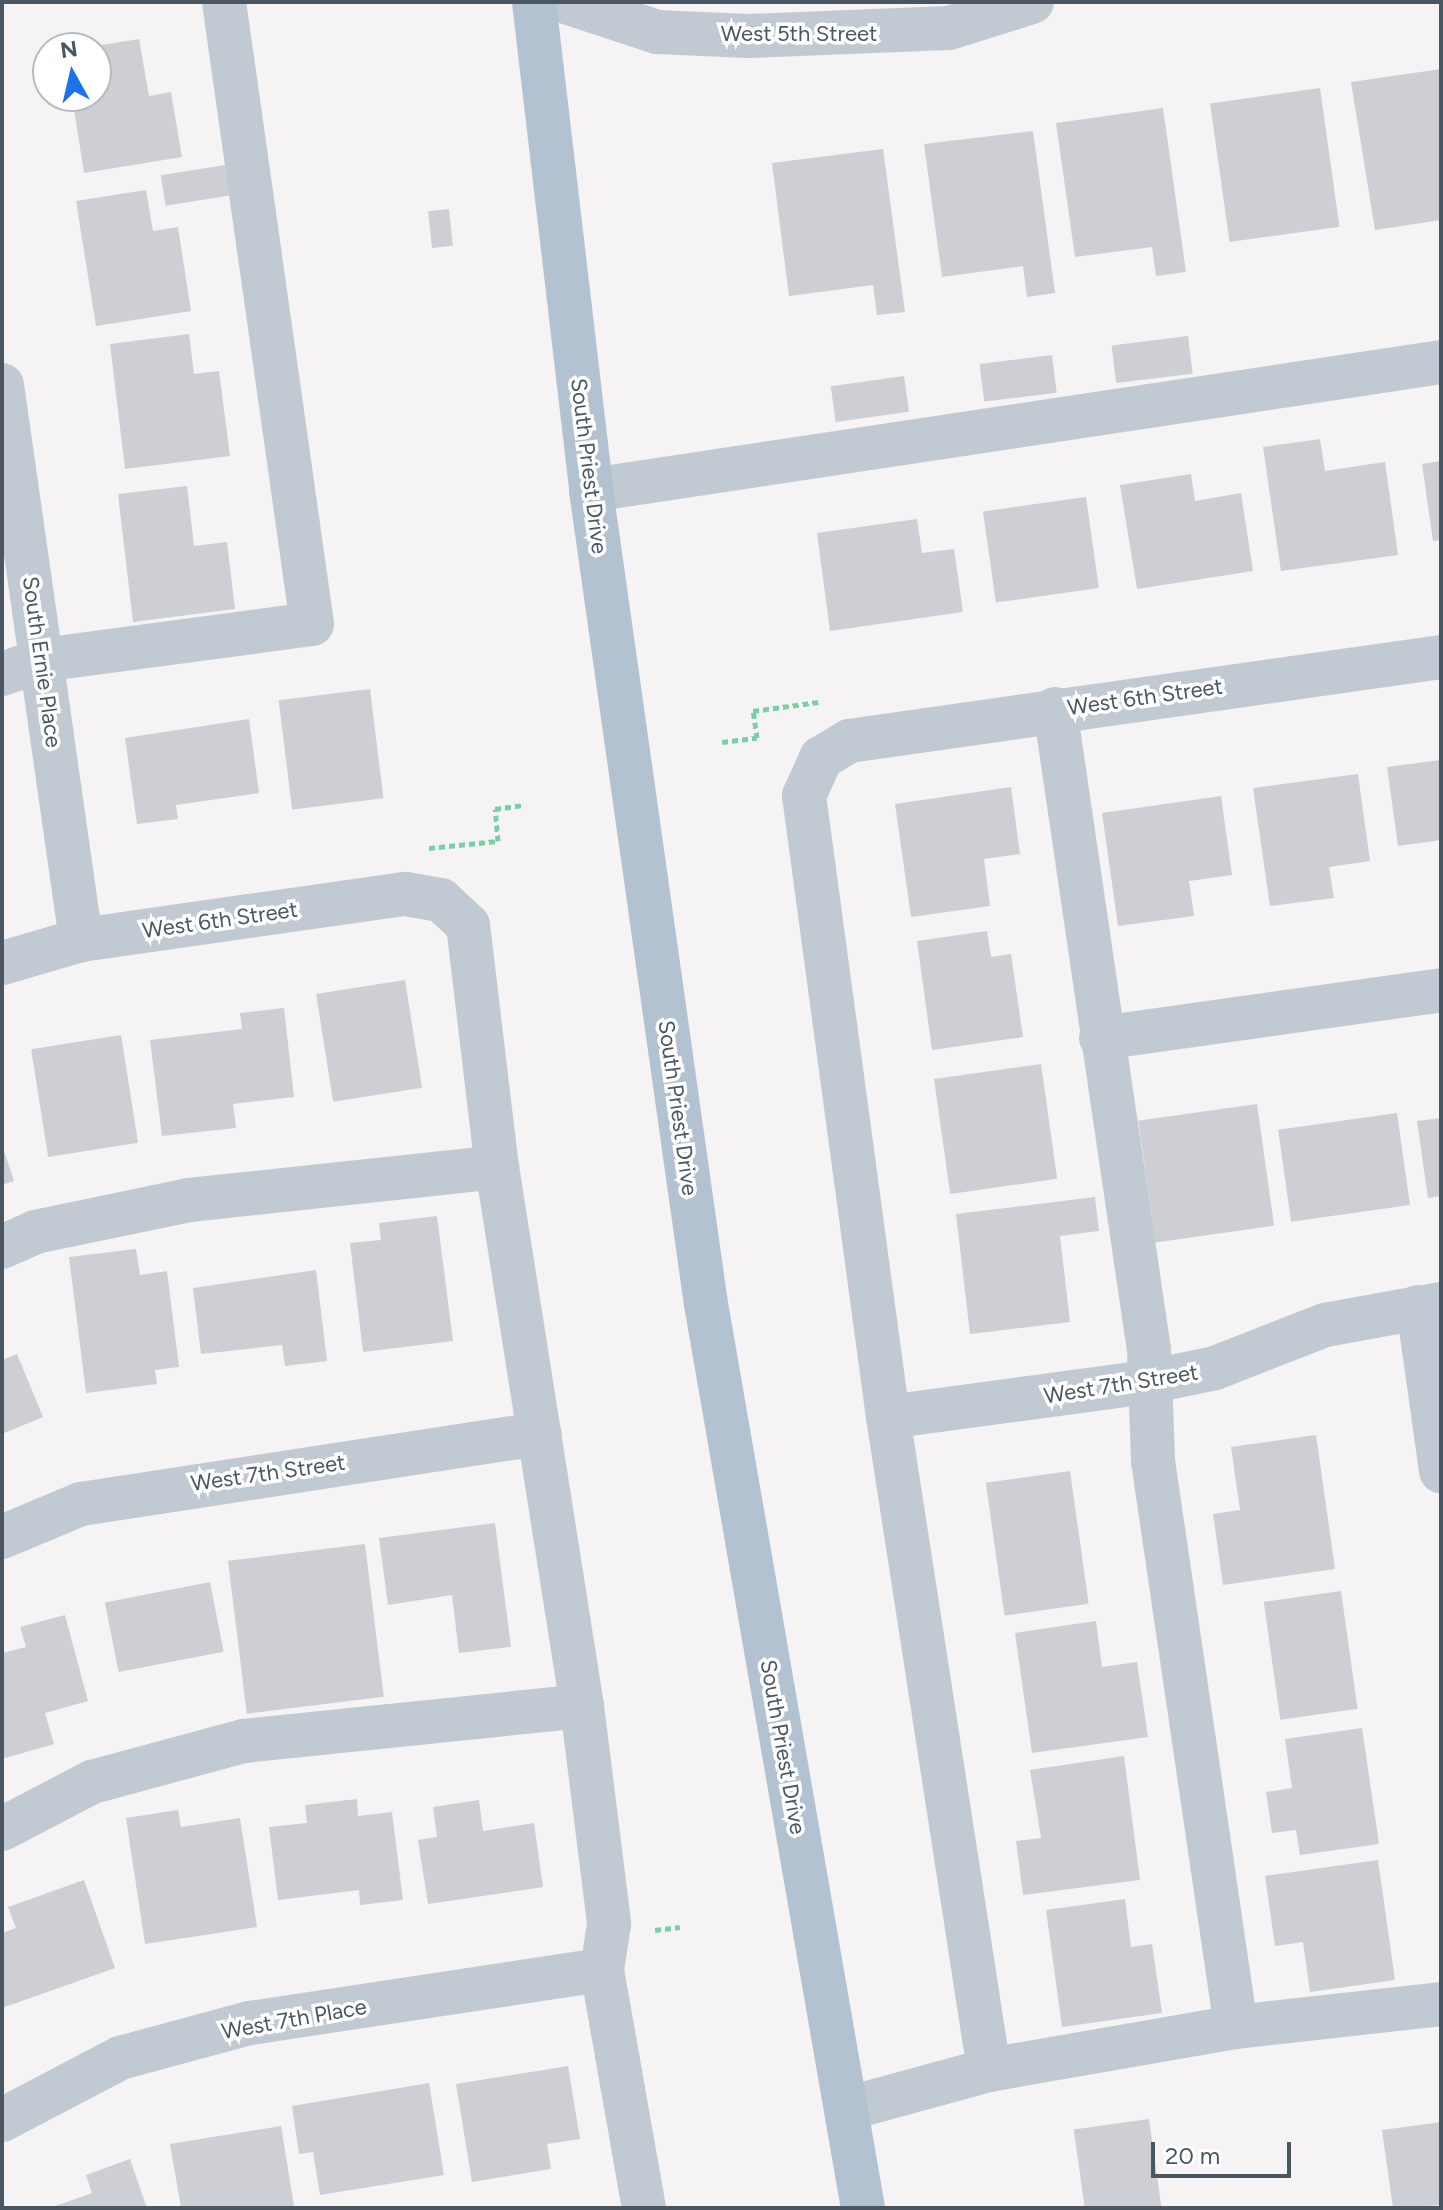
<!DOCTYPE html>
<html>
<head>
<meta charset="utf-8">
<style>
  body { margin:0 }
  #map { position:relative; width:1443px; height:2210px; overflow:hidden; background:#f5f3f3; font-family:Figtree,sans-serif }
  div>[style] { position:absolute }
  .building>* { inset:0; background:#cdcfd5; transform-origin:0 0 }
  .path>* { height:5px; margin-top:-2.5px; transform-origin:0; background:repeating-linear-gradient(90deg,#7ad0a6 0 6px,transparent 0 10px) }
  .minor>* { height:44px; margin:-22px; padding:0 22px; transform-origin:22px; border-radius:22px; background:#c1cad2 }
  .major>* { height:44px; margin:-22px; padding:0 22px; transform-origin:22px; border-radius:22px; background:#b3c2d1 }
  span { translate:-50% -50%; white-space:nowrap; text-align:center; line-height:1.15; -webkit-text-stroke:7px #fff; paint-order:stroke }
  .street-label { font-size:22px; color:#4a5661 }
  .frame { position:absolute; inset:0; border:4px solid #4a5661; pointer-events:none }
  .north { position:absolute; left:32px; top:32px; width:80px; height:80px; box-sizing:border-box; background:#fff; border:2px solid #b7bbc0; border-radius:50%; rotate:352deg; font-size:22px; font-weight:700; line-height:32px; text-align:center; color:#4a5661 }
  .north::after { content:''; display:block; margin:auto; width:28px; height:36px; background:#1a73e8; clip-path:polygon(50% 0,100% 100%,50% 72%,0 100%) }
  .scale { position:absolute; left:1151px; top:2142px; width:140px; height:36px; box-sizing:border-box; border:4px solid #4a5661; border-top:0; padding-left:10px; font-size:24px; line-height:28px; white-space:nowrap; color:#4a5661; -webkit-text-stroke:6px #fff; paint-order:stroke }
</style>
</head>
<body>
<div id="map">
  <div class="building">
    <i style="clip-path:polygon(139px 39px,149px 96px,171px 92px,182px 157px,84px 173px,72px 96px,96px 96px,96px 46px)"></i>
    <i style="clip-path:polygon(1441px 69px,1441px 220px,1375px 230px,1351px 82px)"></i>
    <i style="left:1320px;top:88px;width:140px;height:111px;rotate:82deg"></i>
    <i style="clip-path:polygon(1163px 108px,1186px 272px,1156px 276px,1152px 247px,1075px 257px,1056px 123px)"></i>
    <i style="clip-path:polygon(1033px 131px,1055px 293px,1027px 297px,1023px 266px,942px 277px,924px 144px)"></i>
    <i style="clip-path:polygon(883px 149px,905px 312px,877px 315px,873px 285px,789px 296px,772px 163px)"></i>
    <i style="left:225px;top:165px;width:31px;height:65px;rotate:81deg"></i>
    <i style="clip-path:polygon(146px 190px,153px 231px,178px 227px,191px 311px,96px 326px,76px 201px)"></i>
    <i style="left:449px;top:209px;width:37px;height:21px;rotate:84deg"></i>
    <i style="clip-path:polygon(189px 334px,194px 374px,219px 371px,230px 456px,125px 469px,110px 344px)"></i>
    <i style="left:1188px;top:336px;width:38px;height:77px;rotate:83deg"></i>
    <i style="left:1052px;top:355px;width:38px;height:73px;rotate:83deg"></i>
    <i style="left:904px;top:376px;width:36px;height:74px;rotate:82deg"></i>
    <i style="clip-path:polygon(1320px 439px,1325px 471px,1385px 462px,1398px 555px,1281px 571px,1263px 447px)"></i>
    <i style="clip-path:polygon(1441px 461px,1441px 540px,1433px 541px,1422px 464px)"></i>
    <i style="clip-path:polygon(1191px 474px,1195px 501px,1241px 493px,1253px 571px,1137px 589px,1120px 485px)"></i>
    <i style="clip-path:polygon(187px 486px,194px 546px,227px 542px,235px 609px,133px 622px,118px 494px)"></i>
    <i style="left:1086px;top:497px;width:92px;height:104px;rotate:82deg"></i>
    <i style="clip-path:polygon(917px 519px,922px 553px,954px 549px,963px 612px,830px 631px,817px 533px)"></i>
    <i style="left:370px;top:689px;width:110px;height:92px;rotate:83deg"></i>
    <i style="clip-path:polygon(249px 719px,259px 793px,176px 805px,178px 819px,137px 824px,125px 738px)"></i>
    <i style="clip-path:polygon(1441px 760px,1441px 840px,1398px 846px,1387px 767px)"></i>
    <i style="clip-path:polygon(1358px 774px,1370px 861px,1329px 867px,1334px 898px,1270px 906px,1253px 788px)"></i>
    <i style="clip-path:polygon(1011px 787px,1020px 854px,984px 859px,990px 906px,911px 917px,895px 804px)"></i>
    <i style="clip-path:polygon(1221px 796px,1232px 875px,1189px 881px,1194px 916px,1118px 926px,1102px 813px)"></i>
    <i style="clip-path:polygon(987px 931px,991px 957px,1011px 954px,1023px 1037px,932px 1050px,917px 941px)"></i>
    <i style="left:405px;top:980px;width:109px;height:90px;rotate:81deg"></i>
    <i style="clip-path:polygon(284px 1008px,294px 1097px,233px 1104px,236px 1128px,162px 1136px,150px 1040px,242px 1029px,240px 1013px)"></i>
    <i style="left:121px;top:1035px;width:109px;height:91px;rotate:81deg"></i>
    <i style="left:1041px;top:1064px;width:116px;height:108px;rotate:82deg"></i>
    <i style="left:1257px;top:1104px;width:123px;height:120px;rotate:82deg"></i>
    <i style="left:1397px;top:1113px;width:93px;height:120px;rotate:82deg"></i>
    <i style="clip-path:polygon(1441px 1118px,1441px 1196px,1428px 1198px,1417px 1121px)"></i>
    <i style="clip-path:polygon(2px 1145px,14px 1181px,2px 1185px)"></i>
    <i style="clip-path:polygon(1095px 1197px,1099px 1231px,1060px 1236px,1070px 1322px,970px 1334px,956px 1214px)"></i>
    <i style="clip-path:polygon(437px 1216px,453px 1341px,363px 1352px,350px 1243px,381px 1240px,379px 1223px)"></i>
    <i style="clip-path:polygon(136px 1249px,140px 1275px,167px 1271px,179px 1367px,155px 1370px,157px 1384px,86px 1393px,69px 1257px)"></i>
    <i style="clip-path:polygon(316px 1270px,327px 1361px,285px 1366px,282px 1345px,201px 1354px,193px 1288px)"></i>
    <i style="clip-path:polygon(17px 1354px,43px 1417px,2px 1434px,2px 1360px)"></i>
    <i style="clip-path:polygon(1316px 1435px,1335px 1569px,1223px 1585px,1213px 1514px,1240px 1510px,1231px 1447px)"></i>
    <i style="left:1070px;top:1471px;width:134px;height:85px;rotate:82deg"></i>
    <i style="clip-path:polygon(495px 1523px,511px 1647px,459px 1653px,452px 1595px,388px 1605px,379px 1538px)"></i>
    <i style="left:365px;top:1544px;width:154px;height:138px;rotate:83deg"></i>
    <i style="left:210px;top:1582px;width:71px;height:107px;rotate:79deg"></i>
    <i style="left:1341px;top:1591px;width:119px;height:78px;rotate:82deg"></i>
    <i style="clip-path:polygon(65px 1615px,88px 1701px,45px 1713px,54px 1744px,2px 1759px,2px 1653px,26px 1647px,20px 1627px)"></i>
    <i style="clip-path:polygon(1096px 1621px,1102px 1667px,1137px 1662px,1148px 1737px,1032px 1753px,1015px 1633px)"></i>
    <i style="clip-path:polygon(1362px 1728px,1379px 1844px,1300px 1855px,1296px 1830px,1272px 1833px,1266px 1792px,1292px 1788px,1285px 1739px)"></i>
    <i style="clip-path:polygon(1124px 1756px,1140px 1880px,1023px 1895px,1016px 1841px,1041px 1838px,1030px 1770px)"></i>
    <i style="clip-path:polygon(357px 1799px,358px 1816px,392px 1812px,403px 1900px,360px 1905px,359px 1890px,278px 1900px,269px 1827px,307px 1823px,305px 1805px)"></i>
    <i style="clip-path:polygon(479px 1800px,483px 1831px,534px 1823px,543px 1887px,428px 1904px,418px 1840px,437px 1837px,433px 1807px)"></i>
    <i style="clip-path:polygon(178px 1810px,181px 1827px,240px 1818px,257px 1927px,145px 1944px,126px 1818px)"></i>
    <i style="clip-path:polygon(1378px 1860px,1395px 1980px,1310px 1992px,1303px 1942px,1275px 1946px,1265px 1876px)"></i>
    <i style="clip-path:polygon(84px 1880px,115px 1968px,2px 2008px,2px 1933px,16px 1928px,8px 1907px)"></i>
    <i style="clip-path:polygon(1125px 1899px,1131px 1947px,1152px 1944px,1162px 2013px,1062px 2027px,1046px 1910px)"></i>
    <i style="clip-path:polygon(568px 2066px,580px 2139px,547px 2144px,551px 2169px,472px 2182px,456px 2084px)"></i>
    <i style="clip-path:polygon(429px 2083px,444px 2175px,320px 2195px,313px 2152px,299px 2154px,292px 2106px)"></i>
    <i style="left:1149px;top:2119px;width:90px;height:76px;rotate:82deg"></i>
    <i style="clip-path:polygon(1441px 2122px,1441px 2205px,1393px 2208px,1382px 2130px)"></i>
    <i style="clip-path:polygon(281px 2126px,294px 2206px,181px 2208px,170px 2144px)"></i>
    <i style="clip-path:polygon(130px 2159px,147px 2208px,50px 2208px,92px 2193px,86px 2175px)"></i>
  </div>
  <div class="path">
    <i style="left:722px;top:742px;width:35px;rotate:-7deg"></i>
    <i style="left:757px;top:738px;width:27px;rotate:-98deg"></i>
    <i style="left:753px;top:711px;width:66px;rotate:-7.9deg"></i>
    <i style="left:429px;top:848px;width:69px;rotate:-5.8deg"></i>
    <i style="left:498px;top:841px;width:32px;rotate:-95deg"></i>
    <i style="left:495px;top:809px;width:28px;rotate:-8deg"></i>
    <i style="left:655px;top:1930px;width:25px;rotate:-7deg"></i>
  </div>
  <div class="minor">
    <i style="left:566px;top:2px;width:96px;rotate:18.2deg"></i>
    <i style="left:657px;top:32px;width:91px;rotate:2.5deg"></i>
    <i style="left:748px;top:36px;width:201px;rotate:-2.3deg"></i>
    <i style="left:949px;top:28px;width:87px;rotate:-17.4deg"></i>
    <i style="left:2px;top:385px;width:561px;rotate:81.9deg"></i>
    <i style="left:591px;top:490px;width:860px;rotate:-8.56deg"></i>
    <i style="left:2px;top:674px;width:42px;rotate:-19.3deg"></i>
    <i style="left:42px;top:660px;width:272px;rotate:-7.6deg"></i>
    <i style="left:312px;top:624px;width:628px;rotate:-98.05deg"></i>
    <i style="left:1055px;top:709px;width:648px;rotate:81.66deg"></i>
    <i style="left:1149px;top:1350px;width:111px;rotate:87.9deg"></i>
    <i style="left:1153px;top:1461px;width:572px;rotate:81.66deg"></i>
    <i style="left:2px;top:963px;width:82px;rotate:-16.2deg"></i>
    <i style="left:81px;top:940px;width:328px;rotate:-8.1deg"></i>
    <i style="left:406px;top:894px;width:36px;rotate:10deg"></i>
    <i style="left:441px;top:900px;width:37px;rotate:43deg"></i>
    <i style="left:468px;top:925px;width:244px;rotate:83.2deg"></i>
    <i style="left:497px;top:1167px;width:546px;rotate:81.04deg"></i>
    <i style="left:582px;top:1706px;width:220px;rotate:82.9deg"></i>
    <i style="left:609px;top:1924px;width:47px;rotate:98.7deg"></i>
    <i style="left:602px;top:1970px;width:242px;rotate:80deg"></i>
    <i style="left:1101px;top:1038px;width:343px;rotate:-8deg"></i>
    <i style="left:2px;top:1247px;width:36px;rotate:-24deg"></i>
    <i style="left:35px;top:1232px;width:157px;rotate:-11.7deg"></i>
    <i style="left:189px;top:1200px;width:310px;rotate:-6.1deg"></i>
    <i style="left:1418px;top:1307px;width:166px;rotate:82deg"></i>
    <i style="left:888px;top:1417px;width:267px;rotate:-7.7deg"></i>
    <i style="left:1153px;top:1381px;width:63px;rotate:-11.8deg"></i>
    <i style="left:1215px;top:1368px;width:118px;rotate:-21.4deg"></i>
    <i style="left:1325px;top:1325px;width:118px;rotate:-10.3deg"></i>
    <i style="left:2px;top:1537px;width:86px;rotate:-22.7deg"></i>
    <i style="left:81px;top:1504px;width:464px;rotate:-8.7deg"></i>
    <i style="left:2px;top:1829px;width:102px;rotate:-27.6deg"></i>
    <i style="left:92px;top:1782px;width:157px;rotate:-15.1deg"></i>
    <i style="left:244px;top:1741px;width:340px;rotate:-5.9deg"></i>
    <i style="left:989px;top:2070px;width:661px;rotate:-98.79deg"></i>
    <i style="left:888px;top:1417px;width:627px;rotate:-97.7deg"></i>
    <i style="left:804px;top:796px;width:42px;rotate:-65.9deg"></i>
    <i style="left:821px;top:758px;width:33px;rotate:-31deg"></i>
    <i style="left:849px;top:741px;width:598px;rotate:-8.08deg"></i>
    <i style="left:846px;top:2109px;width:148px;rotate:-15.3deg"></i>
    <i style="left:989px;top:2070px;width:251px;rotate:-9.9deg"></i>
    <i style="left:1236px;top:2027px;width:206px;rotate:-6.4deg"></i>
    <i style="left:2px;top:2120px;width:133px;rotate:-27.7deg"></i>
    <i style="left:120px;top:2058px;width:135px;rotate:-15.1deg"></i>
    <i style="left:250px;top:2023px;width:356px;rotate:-8.6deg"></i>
  </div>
  <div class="major">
    <i style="left:534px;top:2px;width:491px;rotate:83.3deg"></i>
    <i style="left:591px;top:490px;width:822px;rotate:81.96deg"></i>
    <i style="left:706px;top:1304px;width:918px;rotate:80.15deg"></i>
  </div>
  <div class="street-label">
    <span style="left:799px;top:34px">West 5th Street</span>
    <span style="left:589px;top:466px;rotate:83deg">South Priest Drive</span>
    <span style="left:42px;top:662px;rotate:82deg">South Ernie Place</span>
    <span style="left:1145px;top:697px;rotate:-8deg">West 6th Street</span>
    <span style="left:220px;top:920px;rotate:-8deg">West 6th Street</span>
    <span style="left:678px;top:1108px;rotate:82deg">South Priest Drive</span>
    <span style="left:1121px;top:1384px;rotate:-9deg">West 7th Street</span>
    <span style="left:268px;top:1473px;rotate:-8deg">West 7th Street</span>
    <span style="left:783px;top:1747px;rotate:80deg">South Priest Drive</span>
    <span style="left:294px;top:2019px;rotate:-10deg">West 7th Place</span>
  </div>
  <div class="frame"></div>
  <div class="north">N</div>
  <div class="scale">20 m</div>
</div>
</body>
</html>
